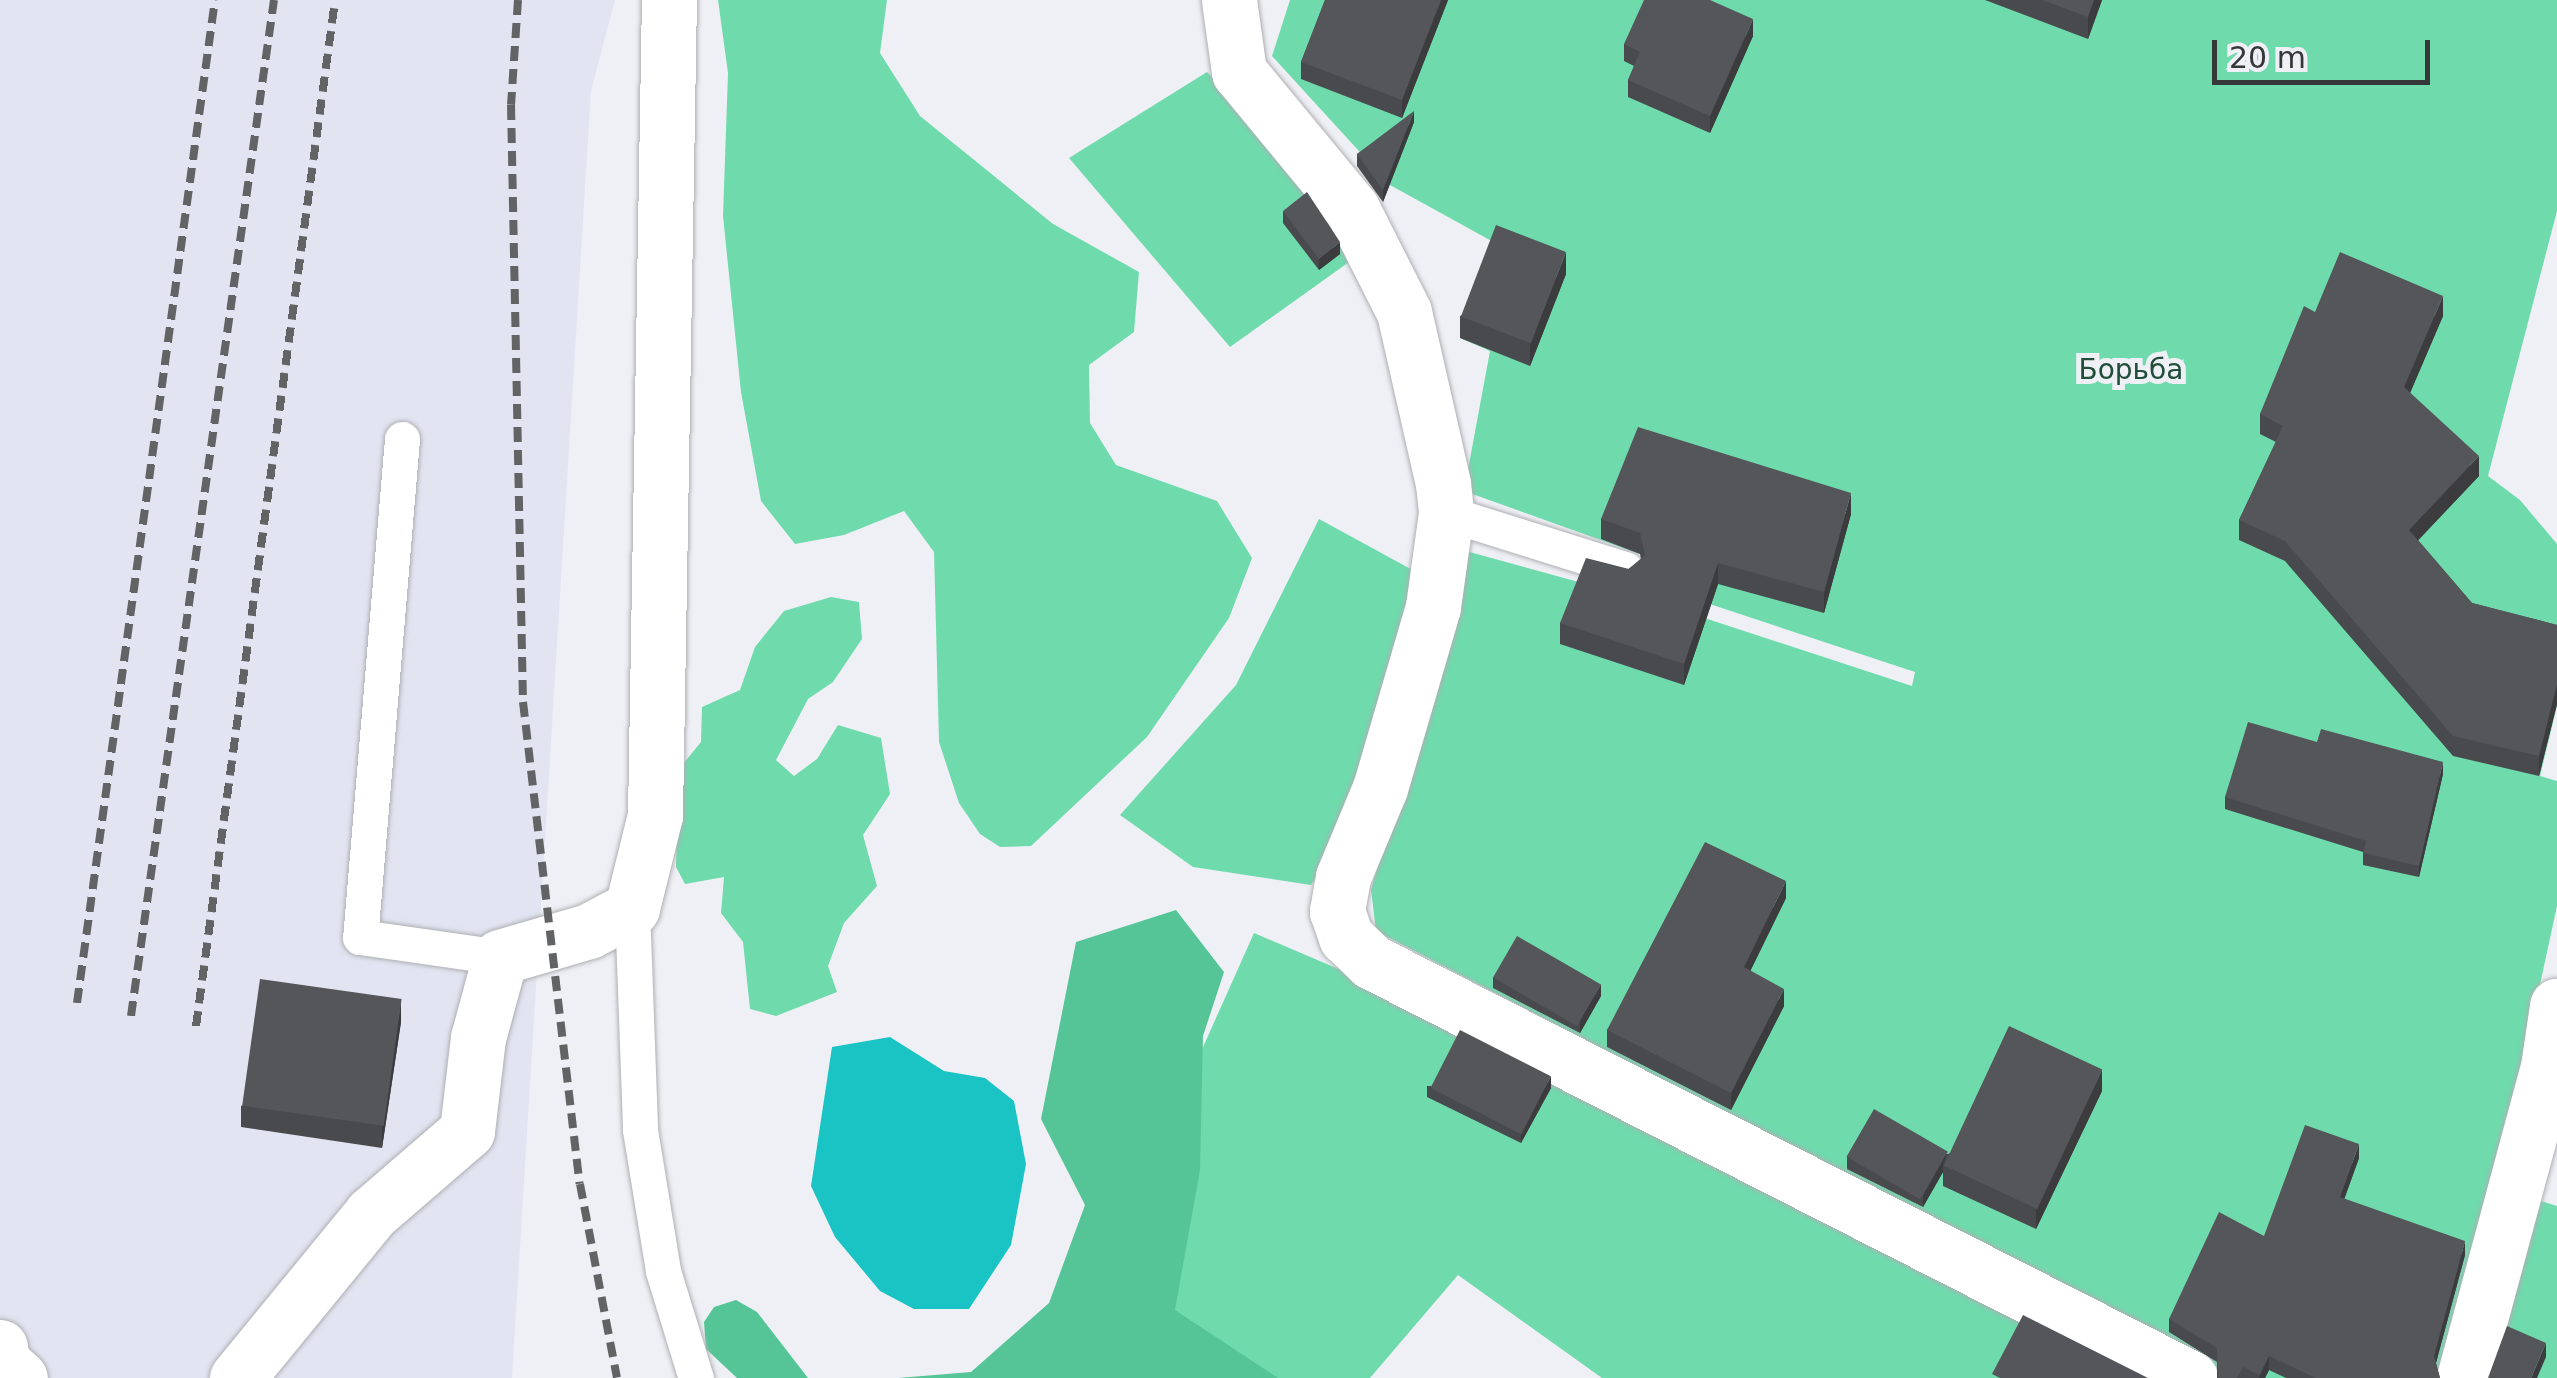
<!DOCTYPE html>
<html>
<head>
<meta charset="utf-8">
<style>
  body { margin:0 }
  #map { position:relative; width:2557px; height:1378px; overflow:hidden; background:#eff0f5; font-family:"DejaVu Sans",sans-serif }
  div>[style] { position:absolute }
  .built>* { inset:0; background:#e2e5f1 }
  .green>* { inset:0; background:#6fdbad }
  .forest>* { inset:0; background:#55c597 }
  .water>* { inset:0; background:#1ac3c4 }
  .roads { filter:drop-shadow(0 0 2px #aeafb4) drop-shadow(0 0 2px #aeafb4) }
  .service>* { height:35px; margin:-17.5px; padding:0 17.5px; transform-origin:17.5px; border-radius:17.5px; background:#fff }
  .minor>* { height:55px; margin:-27.5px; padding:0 27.5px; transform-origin:27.5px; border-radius:27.5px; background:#fff }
  .rail>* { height:8px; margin-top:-4px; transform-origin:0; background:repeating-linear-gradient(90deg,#626365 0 15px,transparent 0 23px) }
  .wall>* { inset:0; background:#494a4d }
  .shaded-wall>* { inset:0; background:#3c3c3f }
  .building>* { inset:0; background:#55565a; transform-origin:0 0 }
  span { translate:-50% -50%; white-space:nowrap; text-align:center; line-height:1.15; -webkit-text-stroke:10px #eff0f5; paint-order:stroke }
  .park-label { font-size:28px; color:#204e3b }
  .scale { position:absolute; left:2212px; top:40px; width:218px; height:45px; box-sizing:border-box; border:5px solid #363739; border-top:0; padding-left:12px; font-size:30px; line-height:35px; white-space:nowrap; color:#363739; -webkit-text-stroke:8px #eff0f5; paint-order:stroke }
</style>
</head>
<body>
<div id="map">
  <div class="built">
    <i style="clip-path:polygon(0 0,615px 0,591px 91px,512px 1378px,0 1378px)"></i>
  </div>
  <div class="green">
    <i style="clip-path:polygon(718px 0,887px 0,880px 53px,920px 116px,1053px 224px,1139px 272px,1134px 332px,1089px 365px,1090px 423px,1116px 465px,1217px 501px,1252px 558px,1229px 618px,1147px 737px,1031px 846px,1000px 847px,980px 834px,959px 803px,939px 742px,934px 552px,904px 511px,844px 535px,795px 544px,761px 501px,741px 392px,723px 216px,728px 73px)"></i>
    <i style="clip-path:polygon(1290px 0,2557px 0,2557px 211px,2488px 476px,2520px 500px,2557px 544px,2557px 706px,2540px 776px,2557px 781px,2557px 906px,2480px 1261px,2440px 1378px,2236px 1378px,1376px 931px,1371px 890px,1466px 551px,1677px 609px,1912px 686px,1915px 672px,1637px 580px,1645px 556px,1464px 491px,1490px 351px,1460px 338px,1497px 244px,1390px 185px,1272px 56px)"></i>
    <i style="clip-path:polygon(1207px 72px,1238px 103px,1356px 257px,1230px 347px,1069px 158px)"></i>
    <i style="clip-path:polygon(1319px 519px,1418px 573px,1332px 857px,1311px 885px,1193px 867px,1120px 815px,1236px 685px)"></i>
    <i style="clip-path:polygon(831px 597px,859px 602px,862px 639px,833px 682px,808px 699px,776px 760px,794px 776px,817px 759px,838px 725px,881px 738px,890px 794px,863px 835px,877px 886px,844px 923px,828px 966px,837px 992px,776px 1016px,750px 1009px,743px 942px,721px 913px,724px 877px,685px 884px,676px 867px,678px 770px,701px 742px,702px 707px,740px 690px,755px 647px,784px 611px)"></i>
    <i style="clip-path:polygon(1254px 933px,1397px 994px,2152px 1378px,1602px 1378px,1458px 1275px,1370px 1378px,1175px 1378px,1162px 1139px)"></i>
    <i style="clip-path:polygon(2538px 1200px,2557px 1206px,2557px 1378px,2489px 1378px)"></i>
  </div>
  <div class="forest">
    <i style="clip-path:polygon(1176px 910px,1224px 972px,1203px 1036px,1200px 1170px,1175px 1310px,1278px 1378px,898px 1378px,971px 1372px,1049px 1303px,1085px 1205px,1041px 1119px,1076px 942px)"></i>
    <i style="clip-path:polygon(736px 1300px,757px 1312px,808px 1378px,737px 1378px,706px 1349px,704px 1322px,714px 1307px)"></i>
  </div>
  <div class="water">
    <i style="clip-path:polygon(890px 1037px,944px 1071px,985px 1078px,1014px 1101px,1026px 1164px,1011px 1245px,969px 1309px,914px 1309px,880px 1291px,835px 1237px,811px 1186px,832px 1047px)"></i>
  </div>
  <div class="roads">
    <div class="service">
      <i style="left:402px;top:439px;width:500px;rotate:94.8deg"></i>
      <i style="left:360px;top:937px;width:141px;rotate:8.1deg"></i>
      <i style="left:1446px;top:513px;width:188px;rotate:17.4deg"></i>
      <i style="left:632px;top:908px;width:222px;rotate:87.9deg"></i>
      <i style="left:640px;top:1130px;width:143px;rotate:80.7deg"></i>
      <i style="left:663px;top:1271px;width:112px;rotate:72.9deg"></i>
    </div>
    <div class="minor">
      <i style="left:1229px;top:0;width:73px;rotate:82.1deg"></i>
      <i style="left:1239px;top:72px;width:178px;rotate:50.5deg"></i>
      <i style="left:1352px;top:209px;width:115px;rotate:63.2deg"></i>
      <i style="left:1404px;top:312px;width:175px;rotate:77.2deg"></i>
      <i style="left:1443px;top:483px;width:30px;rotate:84deg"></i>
      <i style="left:1446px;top:513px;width:95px;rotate:97.9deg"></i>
      <i style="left:1433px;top:607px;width:189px;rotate:106.3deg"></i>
      <i style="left:1380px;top:788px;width:96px;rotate:112.6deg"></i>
      <i style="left:1343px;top:877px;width:35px;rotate:100deg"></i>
      <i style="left:1337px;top:911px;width:28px;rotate:71deg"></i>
      <i style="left:1346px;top:937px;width:36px;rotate:44deg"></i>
      <i style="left:1372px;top:962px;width:918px;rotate:26.96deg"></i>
      <i style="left:0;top:1347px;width:15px;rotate:82deg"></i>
      <i style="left:2px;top:1362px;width:24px;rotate:42deg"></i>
      <i style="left:237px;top:1378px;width:212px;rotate:-50.7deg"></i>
      <i style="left:371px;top:1214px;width:127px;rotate:-40.8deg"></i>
      <i style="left:467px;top:1131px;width:94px;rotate:-83.3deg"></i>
      <i style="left:478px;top:1038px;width:84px;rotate:-74.8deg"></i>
      <i style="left:500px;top:957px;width:93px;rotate:-16.3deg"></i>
      <i style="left:589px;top:931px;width:49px;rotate:-28.1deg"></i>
      <i style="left:632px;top:908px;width:96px;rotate:-76.1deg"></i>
      <i style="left:655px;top:815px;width:815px;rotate:-89.02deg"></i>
      <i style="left:2464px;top:1378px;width:322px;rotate:-74.9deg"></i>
      <i style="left:2548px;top:1067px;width:62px;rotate:-81.6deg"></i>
    </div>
  </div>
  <div class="rail">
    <i style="left:518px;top:0;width:105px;rotate:93.8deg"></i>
    <i style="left:511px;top:105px;width:597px;rotate:88.85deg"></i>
    <i style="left:523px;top:702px;width:485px;rotate:83.3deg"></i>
    <i style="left:580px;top:1184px;width:197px;rotate:79.2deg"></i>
    <i style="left:77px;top:1003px;width:1012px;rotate:-82.17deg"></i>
    <i style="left:131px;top:1016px;width:1026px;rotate:-81.99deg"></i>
    <i style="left:196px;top:1026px;width:1035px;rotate:-82.28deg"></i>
  </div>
  <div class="wall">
    <i style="clip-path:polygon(1325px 0,1448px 0,1402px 118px,1301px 79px,1301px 62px)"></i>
    <i style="clip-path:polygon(1985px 0,2102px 0,2088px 39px)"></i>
    <i style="clip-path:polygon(1753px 36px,1710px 133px,1628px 97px,1628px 80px,1634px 66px,1624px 61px,1624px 44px)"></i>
    <i style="clip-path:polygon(1414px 122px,1383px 202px,1357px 166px,1357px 154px)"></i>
    <i style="clip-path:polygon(1283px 211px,1340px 254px,1319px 270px,1283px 223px)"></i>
    <i style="clip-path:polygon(1566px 274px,1530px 366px,1460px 338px,1460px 316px)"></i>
    <i style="clip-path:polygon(2315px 312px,2443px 316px,2410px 393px,2479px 476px,2418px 540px,2472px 603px,2557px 625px,2557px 704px,2539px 776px,2453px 756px,2285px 561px,2239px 540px,2239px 520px,2276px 442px,2260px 434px,2260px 414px)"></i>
    <i style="clip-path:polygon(1851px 514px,1824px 613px,1718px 584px,1684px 685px,1560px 644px,1560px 623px,1641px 559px,1640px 554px,1601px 539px,1601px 519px)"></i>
    <i style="clip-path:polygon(2317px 742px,2443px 774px,2419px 877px,2363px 865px,2363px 852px,2225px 809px,2225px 797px)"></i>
    <i style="clip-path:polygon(1786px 898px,1750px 971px,1784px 1006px,1731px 1110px,1607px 1047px,1607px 1030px)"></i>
    <i style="clip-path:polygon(1493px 977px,1601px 996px,1580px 1033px,1493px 988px)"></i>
    <i style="clip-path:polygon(401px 1022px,382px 1148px,241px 1127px,241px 1106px)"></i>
    <i style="clip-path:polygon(1427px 1086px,1551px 1088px,1521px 1143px,1427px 1097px)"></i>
    <i style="clip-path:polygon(2102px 1091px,2036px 1229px,1943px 1186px,1943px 1172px,1923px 1207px,1847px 1169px,1847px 1157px,1948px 1154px)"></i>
    <i style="clip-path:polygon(2359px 1158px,2344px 1199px,2465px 1255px,2436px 1363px,2440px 1378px,2286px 1378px,2269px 1370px,2265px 1378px,2217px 1378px,2217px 1362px,2169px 1332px,2169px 1319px,2264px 1236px)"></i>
  </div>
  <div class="shaded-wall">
    <i style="clip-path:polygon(1441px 0,1448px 0,1402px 118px,1402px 100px)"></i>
    <i style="clip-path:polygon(2094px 0,2102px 0,2088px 39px,2088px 17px)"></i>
    <i style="clip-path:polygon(1753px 19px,1753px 36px,1710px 133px,1710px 116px)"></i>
    <i style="clip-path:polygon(1414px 111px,1414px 122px,1383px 202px,1383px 190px)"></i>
    <i style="clip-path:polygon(1340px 242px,1340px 254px,1319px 270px,1319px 259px)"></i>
    <i style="clip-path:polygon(1566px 252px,1566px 274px,1530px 366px,1530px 345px)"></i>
    <i style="clip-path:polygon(2443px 296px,2443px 316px,2404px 407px,2404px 387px)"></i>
    <i style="clip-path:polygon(2479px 456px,2479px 476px,2409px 550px,2409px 530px)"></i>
    <i style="clip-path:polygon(1851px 493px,1851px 514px,1824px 613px,1824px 592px)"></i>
    <i style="clip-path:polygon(1718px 563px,1718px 584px,1684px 685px,1684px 664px)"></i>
    <i style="clip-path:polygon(2557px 684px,2557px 704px,2539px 776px,2539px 756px)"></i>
    <i style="clip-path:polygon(2443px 762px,2443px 774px,2419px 877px,2419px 866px)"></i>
    <i style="clip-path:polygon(1786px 881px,1786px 898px,1744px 984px,1744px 967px)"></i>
    <i style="clip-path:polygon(1601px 984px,1601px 996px,1580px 1033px,1580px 1021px)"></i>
    <i style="clip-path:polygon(1784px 989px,1784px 1006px,1731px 1110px,1731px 1093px)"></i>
    <i style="clip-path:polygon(401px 1000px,401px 1022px,382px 1148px,382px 1126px)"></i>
    <i style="clip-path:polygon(2102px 1070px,2102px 1091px,2036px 1229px,2036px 1207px)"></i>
    <i style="clip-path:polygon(1551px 1076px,1551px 1088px,1521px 1143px,1521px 1132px)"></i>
    <i style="clip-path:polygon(2359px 1144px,2359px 1158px,2340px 1211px,2340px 1197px)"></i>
    <i style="clip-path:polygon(1948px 1151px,1943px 1165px,1943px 1172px,1923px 1207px,1923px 1196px)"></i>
    <i style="clip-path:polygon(2465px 1241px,2465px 1255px,2434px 1370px,2434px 1356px)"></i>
    <i style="clip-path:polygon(2546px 1343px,2546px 1357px,2537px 1378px,2531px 1378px)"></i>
    <i style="clip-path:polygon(2269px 1356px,2269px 1370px,2265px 1378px,2259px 1378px)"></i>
  </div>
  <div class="building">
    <i style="clip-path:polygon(1325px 0,1441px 0,1402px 100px,1301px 62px)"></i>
    <i style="clip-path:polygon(1644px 0,1710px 0,1753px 19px,1710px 116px,1628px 80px,1640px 52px,1624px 44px)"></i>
    <i style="clip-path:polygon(2042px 0,2094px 0,2088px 17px)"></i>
    <i style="clip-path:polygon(1414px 111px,1383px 190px,1357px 154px)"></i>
    <i style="clip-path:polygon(1307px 192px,1340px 242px,1319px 259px,1283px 211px)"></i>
    <i style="left:1496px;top:225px;width:75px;height:98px;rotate:21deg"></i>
    <i style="clip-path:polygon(2340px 252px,2443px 296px,2404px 387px,2479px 456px,2409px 530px,2472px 603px,2557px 625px,2557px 684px,2539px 756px,2453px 736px,2285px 541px,2239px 520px,2283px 426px,2260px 414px,2304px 306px,2315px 312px)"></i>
    <i style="clip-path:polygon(1638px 427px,1851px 493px,1824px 592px,1718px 563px,1684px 664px,1560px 623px,1586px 558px,1629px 569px,1645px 555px,1640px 533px,1601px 519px)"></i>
    <i style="clip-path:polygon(2248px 722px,2317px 742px,2321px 729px,2443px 762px,2419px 866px,2363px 853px,2366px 841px,2225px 797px)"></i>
    <i style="clip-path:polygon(1705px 842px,1786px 881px,1744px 967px,1784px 989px,1731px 1093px,1607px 1030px)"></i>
    <i style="left:1517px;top:936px;width:97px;height:48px;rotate:30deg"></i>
    <i style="left:260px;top:979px;width:143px;height:128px;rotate:8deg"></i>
    <i style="left:2009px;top:1026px;width:103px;height:154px;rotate:25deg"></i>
    <i style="left:1460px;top:1030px;width:102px;height:65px;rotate:27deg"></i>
    <i style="left:1874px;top:1109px;width:85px;height:55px;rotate:30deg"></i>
    <i style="clip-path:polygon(2305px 1125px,2359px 1144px,2340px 1197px,2465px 1241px,2434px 1356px,2440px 1378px,2316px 1378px,2269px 1356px,2259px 1375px,2243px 1367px,2237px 1378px,2218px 1378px,2217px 1348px,2169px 1319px,2219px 1212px,2264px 1236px)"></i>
    <i style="clip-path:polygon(2023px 1315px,2148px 1378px,2000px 1378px,1992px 1374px)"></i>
    <i style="clip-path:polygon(2507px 1326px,2546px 1343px,2531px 1378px,2488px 1378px)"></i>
  </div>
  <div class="park-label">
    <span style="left:2131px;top:370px">Борьба</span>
  </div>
  <div class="scale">20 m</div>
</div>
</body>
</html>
